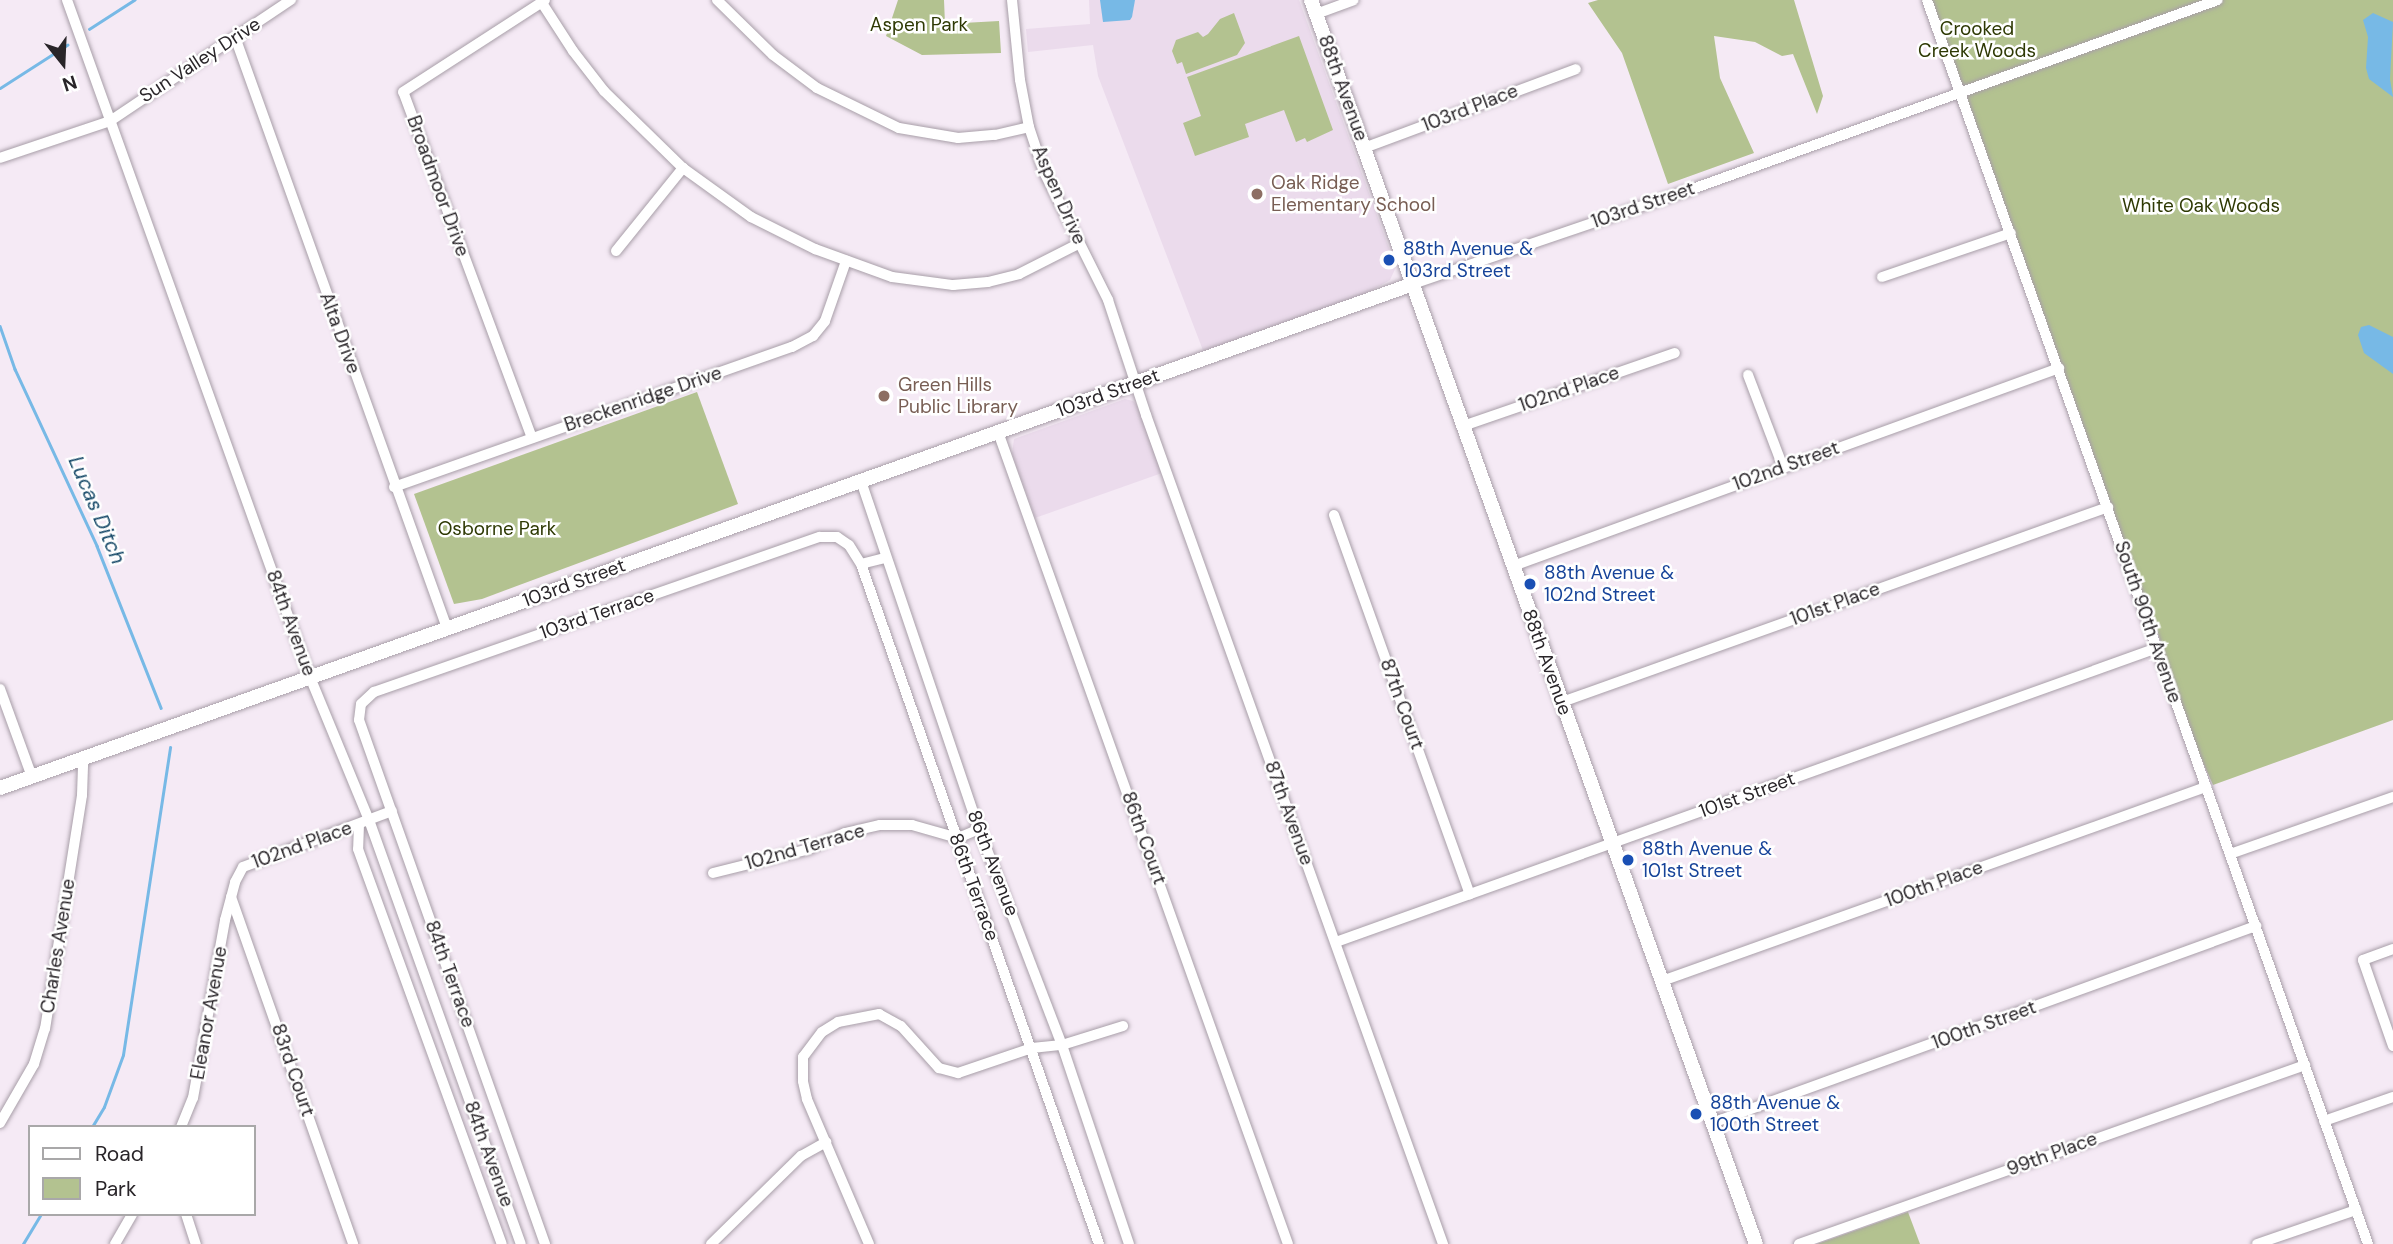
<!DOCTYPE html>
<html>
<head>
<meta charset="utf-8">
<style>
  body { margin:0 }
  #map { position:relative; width:2393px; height:1244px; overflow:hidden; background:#f5eaf5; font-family:"DM Sans",sans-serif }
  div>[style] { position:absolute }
  .built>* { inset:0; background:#ebdbec }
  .green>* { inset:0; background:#b3c290 }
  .water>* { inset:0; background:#77b9e6 }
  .stream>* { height:2.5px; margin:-1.25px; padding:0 1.25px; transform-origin:1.25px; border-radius:1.25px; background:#77b9e6 }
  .roads { filter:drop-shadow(0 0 2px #a89ea8) drop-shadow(0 0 2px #a89ea8) }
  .street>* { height:10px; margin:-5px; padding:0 5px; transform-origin:5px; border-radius:5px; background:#fff }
  .secondary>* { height:14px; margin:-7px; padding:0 7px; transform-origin:7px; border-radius:7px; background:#fff }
  .dots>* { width:19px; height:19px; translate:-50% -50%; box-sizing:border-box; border:4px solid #fff; border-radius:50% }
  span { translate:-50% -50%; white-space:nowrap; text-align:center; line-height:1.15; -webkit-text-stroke:5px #fff; paint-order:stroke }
  .park-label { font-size:19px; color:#2e3904 }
  .street-label { font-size:19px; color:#292529 }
  .education-label { font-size:19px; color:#785e54 }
  .left { translate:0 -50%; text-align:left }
  .transit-label { font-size:19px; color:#164399 }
  .water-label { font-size:21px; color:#184a69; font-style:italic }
  .legend { position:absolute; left:28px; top:1125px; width:228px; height:91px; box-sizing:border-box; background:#fff; border:2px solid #a9a8a9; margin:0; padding:9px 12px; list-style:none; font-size:21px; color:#292529 }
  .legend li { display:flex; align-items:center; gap:14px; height:35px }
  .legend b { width:35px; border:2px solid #a9a8a9 }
  .north { position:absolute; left:28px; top:28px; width:70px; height:70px; -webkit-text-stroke:5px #fff; paint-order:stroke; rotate:162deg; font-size:19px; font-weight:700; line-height:28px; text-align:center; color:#292529 }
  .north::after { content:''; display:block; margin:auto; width:24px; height:32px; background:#292529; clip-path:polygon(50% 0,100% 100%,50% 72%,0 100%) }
</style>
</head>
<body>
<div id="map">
  <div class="built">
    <i style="clip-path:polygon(1089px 0,1299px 0,1393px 259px,1396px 267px,1390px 280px,1356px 299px,1204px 353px,1098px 76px,1093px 45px,1028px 52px,1026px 29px,1090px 24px)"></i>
    <i style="clip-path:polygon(1125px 399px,1133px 401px,1139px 408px,1162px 473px,1035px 518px,1012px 454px,1014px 439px)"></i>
  </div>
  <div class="green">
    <i style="clip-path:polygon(898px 0,944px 0,945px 24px,999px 21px,1001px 53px,922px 55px,886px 36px)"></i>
    <i style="clip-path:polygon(1598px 0,1794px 0,1823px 96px,1817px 114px,1793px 54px,1782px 56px,1755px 42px,1714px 36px,1720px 78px,1754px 153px,1668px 184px,1622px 53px,1588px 3px)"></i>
    <i style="clip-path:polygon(1922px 0,2393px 0,2393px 720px,2213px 785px,2193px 740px,2151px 612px,2127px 570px)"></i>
    <i style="clip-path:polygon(1234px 13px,1245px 43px,1237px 55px,1186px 74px,1182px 62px,1177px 64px,1172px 51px,1176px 40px,1198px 32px,1203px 37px,1208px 34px,1220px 19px)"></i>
    <i style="clip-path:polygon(1299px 36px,1333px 130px,1307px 142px,1305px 138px,1296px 142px,1284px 110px,1245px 124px,1249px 137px,1195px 156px,1183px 123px,1201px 116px,1187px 77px)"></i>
    <i style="clip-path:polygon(697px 392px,738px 504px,482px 599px,454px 604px,414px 494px)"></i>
    <i style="clip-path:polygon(1908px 1212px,1920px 1244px,1817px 1244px)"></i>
  </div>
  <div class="water">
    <i style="clip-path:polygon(1100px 0,1135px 0,1132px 17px,1130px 20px,1103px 22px)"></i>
    <i style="clip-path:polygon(2373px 13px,2393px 22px,2390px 79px,2393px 97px,2369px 79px,2366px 68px,2368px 37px,2363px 20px)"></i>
    <i style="clip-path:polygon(2369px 325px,2393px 337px,2393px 374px,2364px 353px,2358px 335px,2361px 327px)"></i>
  </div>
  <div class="stream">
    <i style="left:89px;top:29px;width:54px;rotate:-32.8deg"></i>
    <i style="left:0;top:88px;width:80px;rotate:-32.7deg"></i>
    <i style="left:0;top:326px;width:46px;rotate:70.8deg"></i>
    <i style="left:15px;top:369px;width:195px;rotate:65.1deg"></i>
    <i style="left:97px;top:546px;width:174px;rotate:68.4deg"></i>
    <i style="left:92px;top:1127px;width:23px;rotate:-59deg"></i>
    <i style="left:104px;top:1107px;width:55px;rotate:-69.9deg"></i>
    <i style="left:123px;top:1055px;width:311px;rotate:-81.3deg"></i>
    <i style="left:23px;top:1244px;width:35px;rotate:-59deg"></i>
  </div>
  <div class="roads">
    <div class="street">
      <i style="left:67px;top:0;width:719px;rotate:70.26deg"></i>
      <i style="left:310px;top:677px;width:155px;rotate:67.6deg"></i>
      <i style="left:369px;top:820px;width:450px;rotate:70.3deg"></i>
      <i style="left:717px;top:0;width:78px;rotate:44.5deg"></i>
      <i style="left:773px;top:55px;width:55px;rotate:36.9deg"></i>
      <i style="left:817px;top:88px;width:91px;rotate:26deg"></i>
      <i style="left:899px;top:128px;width:60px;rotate:9.6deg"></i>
      <i style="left:958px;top:138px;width:37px;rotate:-5deg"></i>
      <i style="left:995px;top:135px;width:35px;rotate:-13deg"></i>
      <i style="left:1012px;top:0;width:80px;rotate:84.3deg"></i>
      <i style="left:1020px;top:80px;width:48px;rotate:79.2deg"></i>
      <i style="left:1029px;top:127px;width:47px;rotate:71.6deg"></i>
      <i style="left:1044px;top:172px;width:143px;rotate:63.4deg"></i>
      <i style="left:1108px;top:300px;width:121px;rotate:71.7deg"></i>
      <i style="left:1146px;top:415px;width:881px;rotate:70.29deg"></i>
      <i style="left:1927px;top:0;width:1320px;rotate:70.48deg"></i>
      <i style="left:542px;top:3px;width:57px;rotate:57.1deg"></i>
      <i style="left:573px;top:51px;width:51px;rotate:52.2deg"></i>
      <i style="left:604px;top:91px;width:110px;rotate:44.3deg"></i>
      <i style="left:683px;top:168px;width:84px;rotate:35.8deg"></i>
      <i style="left:751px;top:217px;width:72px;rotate:26.6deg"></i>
      <i style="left:815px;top:249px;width:82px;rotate:20deg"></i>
      <i style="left:892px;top:277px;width:62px;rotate:7.5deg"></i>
      <i style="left:953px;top:285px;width:35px;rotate:-5deg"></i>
      <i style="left:988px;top:282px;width:32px;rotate:-14deg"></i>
      <i style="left:1019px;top:274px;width:68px;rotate:-26.9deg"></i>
      <i style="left:1316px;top:14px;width:40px;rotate:-20.2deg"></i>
      <i style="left:235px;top:37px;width:628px;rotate:70.27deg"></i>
      <i style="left:1364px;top:148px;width:226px;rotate:-20.4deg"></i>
      <i style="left:0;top:158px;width:116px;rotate:-18.6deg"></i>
      <i style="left:110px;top:121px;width:218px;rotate:-33.8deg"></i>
      <i style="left:616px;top:251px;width:107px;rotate:-51.1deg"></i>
      <i style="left:1882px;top:277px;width:136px;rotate:-18.8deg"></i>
      <i style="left:1413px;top:284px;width:286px;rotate:-18.8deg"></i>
      <i style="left:1684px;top:192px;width:567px;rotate:-19.78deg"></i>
      <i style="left:1748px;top:375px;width:98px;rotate:69.2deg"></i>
      <i style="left:1463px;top:426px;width:224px;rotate:-19deg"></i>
      <i style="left:998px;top:432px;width:862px;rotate:70.35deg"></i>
      <i style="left:532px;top:438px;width:369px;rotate:-110.4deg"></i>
      <i style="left:403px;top:92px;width:169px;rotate:-32.9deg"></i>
      <i style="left:861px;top:481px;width:367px;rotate:71.3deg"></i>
      <i style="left:979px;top:829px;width:231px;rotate:69deg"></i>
      <i style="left:1062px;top:1045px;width:210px;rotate:71.4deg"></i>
      <i style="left:394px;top:487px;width:422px;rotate:-19.4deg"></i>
      <i style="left:792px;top:347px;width:24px;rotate:-28deg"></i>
      <i style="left:813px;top:336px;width:19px;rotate:-51deg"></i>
      <i style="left:825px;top:321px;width:64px;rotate:-70.7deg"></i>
      <i style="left:1334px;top:515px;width:403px;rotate:70.3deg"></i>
      <i style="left:861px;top:564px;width:25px;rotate:-14deg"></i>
      <i style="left:1513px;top:566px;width:581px;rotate:-19.93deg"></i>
      <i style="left:0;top:689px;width:94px;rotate:70deg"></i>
      <i style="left:1562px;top:702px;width:580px;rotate:-19.65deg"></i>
      <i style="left:359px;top:824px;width:25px;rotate:92deg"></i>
      <i style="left:358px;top:849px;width:420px;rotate:70deg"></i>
      <i style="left:2230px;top:854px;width:173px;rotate:-19.3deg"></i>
      <i style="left:713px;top:873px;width:99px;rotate:-14deg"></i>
      <i style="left:809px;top:849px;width:39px;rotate:-24deg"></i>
      <i style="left:845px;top:833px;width:36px;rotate:-13deg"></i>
      <i style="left:880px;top:825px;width:32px"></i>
      <i style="left:912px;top:825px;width:48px;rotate:15.8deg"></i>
      <i style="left:958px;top:838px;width:23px;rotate:-23deg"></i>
      <i style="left:231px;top:897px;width:368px;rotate:70.6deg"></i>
      <i style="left:1336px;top:942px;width:872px;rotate:-19.7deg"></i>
      <i style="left:2393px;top:949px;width:32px;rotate:160deg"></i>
      <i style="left:2363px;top:960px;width:91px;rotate:70.8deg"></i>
      <i style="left:1662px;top:981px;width:578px;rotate:-19.63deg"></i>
      <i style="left:2324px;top:1121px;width:73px;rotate:-19.2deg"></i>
      <i style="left:0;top:1123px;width:68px;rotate:-60deg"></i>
      <i style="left:34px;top:1064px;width:37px;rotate:-73deg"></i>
      <i style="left:45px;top:1029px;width:237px;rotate:-81deg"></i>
      <i style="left:82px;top:795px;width:37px;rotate:-88deg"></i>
      <i style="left:1712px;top:1123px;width:579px;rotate:-19.91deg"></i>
      <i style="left:181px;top:1127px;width:31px;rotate:-68deg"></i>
      <i style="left:193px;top:1098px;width:181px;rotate:-79.8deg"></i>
      <i style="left:225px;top:920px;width:39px;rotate:-75deg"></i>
      <i style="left:235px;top:882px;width:17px;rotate:-62deg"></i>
      <i style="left:243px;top:867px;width:159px;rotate:-20.6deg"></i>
      <i style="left:186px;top:1214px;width:32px;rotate:72deg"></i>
      <i style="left:115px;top:1244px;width:34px;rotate:-60deg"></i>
      <i style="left:545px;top:1244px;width:556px;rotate:-109.54deg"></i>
      <i style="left:359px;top:720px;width:16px;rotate:-83deg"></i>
      <i style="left:361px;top:704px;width:18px;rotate:-43deg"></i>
      <i style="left:374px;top:692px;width:472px;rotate:-19.2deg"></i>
      <i style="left:820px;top:537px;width:17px"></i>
      <i style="left:837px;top:537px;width:14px;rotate:34deg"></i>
      <i style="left:849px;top:545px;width:22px;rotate:58deg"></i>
      <i style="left:861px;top:564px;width:720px;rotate:70.71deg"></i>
      <i style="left:711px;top:1244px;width:126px;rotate:-44.4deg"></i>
      <i style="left:801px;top:1156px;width:29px;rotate:-29deg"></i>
      <i style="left:869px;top:1244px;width:158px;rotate:-113.2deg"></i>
      <i style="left:807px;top:1099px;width:18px;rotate:-103deg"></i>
      <i style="left:803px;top:1081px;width:24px;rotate:-90deg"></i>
      <i style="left:803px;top:1057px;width:31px;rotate:-53deg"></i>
      <i style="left:822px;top:1032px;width:19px;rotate:-32deg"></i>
      <i style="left:838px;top:1022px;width:42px;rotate:-11deg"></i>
      <i style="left:879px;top:1014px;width:25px;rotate:29deg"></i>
      <i style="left:901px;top:1026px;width:57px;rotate:47.9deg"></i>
      <i style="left:939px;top:1068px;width:20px;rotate:15deg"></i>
      <i style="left:958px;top:1073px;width:78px;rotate:-18.7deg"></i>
      <i style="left:1032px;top:1048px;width:30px;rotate:-6deg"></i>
      <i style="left:1062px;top:1045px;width:64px;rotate:-17.3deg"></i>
      <i style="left:1799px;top:1244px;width:537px;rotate:-19.48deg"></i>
      <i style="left:2257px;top:1244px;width:105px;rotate:-19deg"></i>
    </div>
    <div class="secondary">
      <i style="left:1311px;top:0;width:1321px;rotate:70.32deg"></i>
      <i style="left:0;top:788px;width:1500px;rotate:-19.63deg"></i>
    </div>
  </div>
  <div class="dots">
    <i style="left:1257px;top:194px;background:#8d6e63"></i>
    <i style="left:1389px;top:260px;background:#1a4fb4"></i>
    <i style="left:884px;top:396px;background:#8d6e63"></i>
    <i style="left:1530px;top:584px;background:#1a4fb4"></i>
    <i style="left:1628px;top:860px;background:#1a4fb4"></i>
    <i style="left:1696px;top:1114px;background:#1a4fb4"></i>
  </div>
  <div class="park-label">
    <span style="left:919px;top:25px">Aspen Park</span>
    <span style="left:1977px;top:40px">Crooked<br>Creek Woods</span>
    <span style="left:2201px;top:206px">White Oak Woods</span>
    <span style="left:497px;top:529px">Osborne Park</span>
  </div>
  <div class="street-label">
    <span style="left:200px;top:60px;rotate:-33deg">Sun Valley Drive</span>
    <span style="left:1343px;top:88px;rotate:70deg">88th Avenue</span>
    <span style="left:1470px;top:108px;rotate:-21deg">103rd Place</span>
    <span style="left:438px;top:186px;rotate:70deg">Broadmoor Drive</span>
    <span style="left:1059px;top:195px;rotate:66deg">Aspen Drive</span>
    <span style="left:1643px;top:205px;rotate:-19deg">103rd Street</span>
    <span style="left:340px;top:333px;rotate:70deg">Alta Drive</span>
    <span style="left:1569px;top:389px;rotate:-19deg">102nd Place</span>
    <span style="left:1108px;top:393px;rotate:-20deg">103rd Street</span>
    <span style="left:643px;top:399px;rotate:-19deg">Breckenridge Drive</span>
    <span style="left:1786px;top:466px;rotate:-20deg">102nd Street</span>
    <span style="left:574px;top:583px;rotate:-20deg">103rd Street</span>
    <span style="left:1835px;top:604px;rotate:-20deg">101st Place</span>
    <span style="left:597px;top:614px;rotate:-19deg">103rd Terrace</span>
    <span style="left:2148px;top:622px;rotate:71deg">South 90th Avenue</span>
    <span style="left:291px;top:623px;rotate:70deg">84th Avenue</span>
    <span style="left:1547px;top:662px;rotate:70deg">88th Avenue</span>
    <span style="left:1402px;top:704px;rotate:70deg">87th Court</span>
    <span style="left:1747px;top:795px;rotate:-20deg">101st Street</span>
    <span style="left:1289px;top:813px;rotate:70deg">87th Avenue</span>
    <span style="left:1144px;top:838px;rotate:70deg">86th Court</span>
    <span style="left:302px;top:845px;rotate:-20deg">102nd Place</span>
    <span style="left:805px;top:847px;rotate:-16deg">102nd Terrace</span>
    <span style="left:993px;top:863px;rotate:69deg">86th Avenue</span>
    <span style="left:1934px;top:884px;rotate:-20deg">100th Place</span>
    <span style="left:974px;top:887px;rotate:70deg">86th Terrace</span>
    <span style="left:58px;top:946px;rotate:-81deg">Charles Avenue</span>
    <span style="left:450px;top:974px;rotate:70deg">84th Terrace</span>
    <span style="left:209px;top:1013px;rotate:-80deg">Eleanor Avenue</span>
    <span style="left:1984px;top:1025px;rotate:-20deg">100th Street</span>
    <span style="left:293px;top:1070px;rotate:71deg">83rd Court</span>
    <span style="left:489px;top:1154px;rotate:70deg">84th Avenue</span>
    <span style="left:2052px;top:1154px;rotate:-20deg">99th Place</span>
  </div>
  <div class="education-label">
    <span class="left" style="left:1271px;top:194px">Oak Ridge<br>Elementary School</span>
    <span class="left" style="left:898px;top:396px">Green Hills<br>Public Library</span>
  </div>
  <div class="transit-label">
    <span class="left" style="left:1403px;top:260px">88th Avenue &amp;<br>103rd Street</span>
    <span class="left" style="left:1544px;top:584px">88th Avenue &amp;<br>102nd Street</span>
    <span class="left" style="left:1642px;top:860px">88th Avenue &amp;<br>101st Street</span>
    <span class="left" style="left:1710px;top:1114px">88th Avenue &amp;<br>100th Street</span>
  </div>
  <div class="water-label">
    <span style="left:97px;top:510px;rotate:67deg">Lucas Ditch</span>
  </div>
  <ul class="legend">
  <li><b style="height:9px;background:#fff"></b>Road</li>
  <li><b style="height:19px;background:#b3c290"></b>Park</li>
  </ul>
  <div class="north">N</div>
</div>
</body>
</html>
